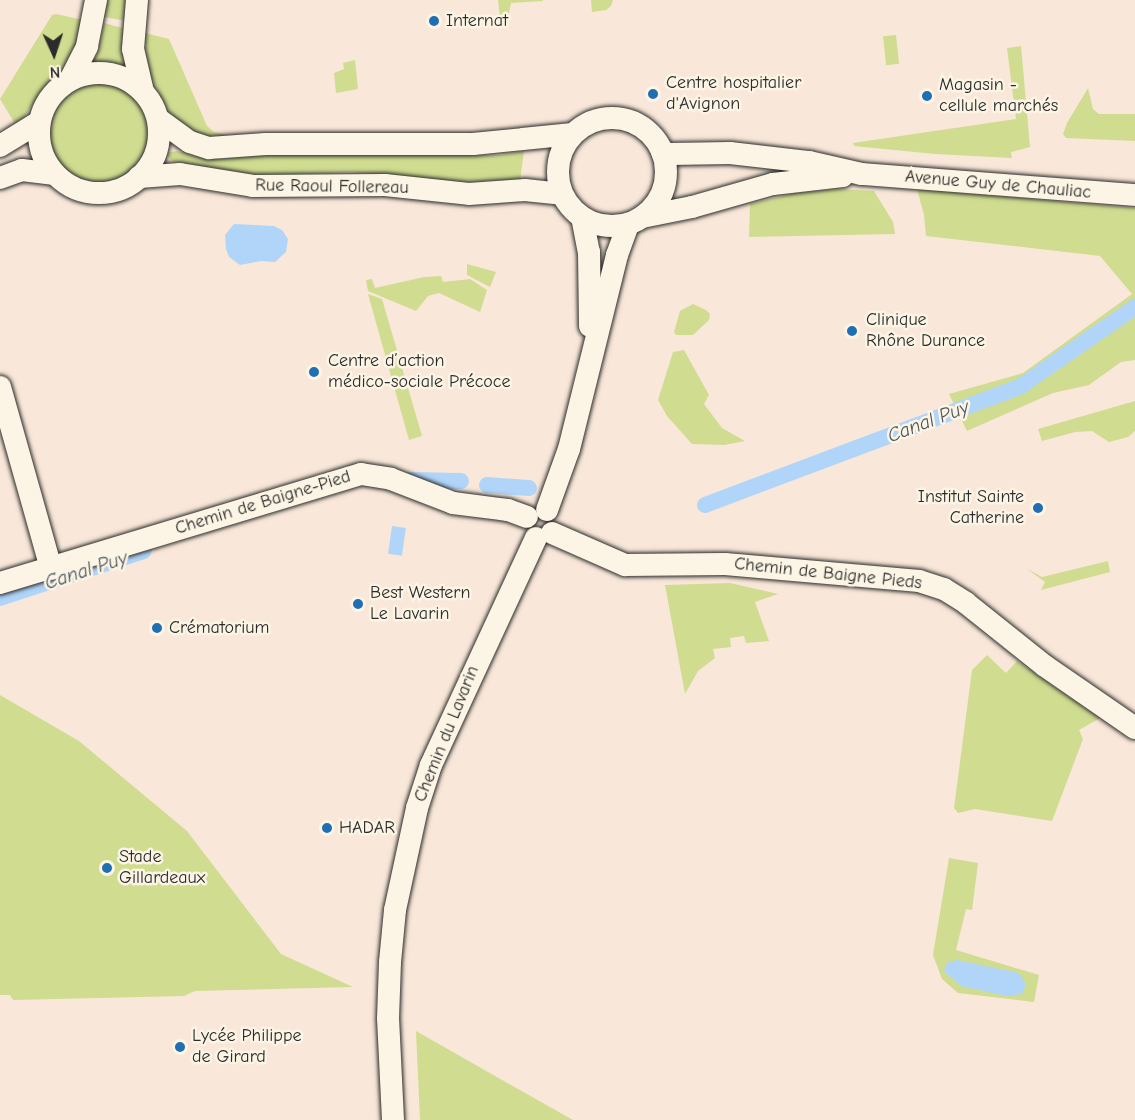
<!DOCTYPE html>
<html>
<head>
<meta charset="utf-8">
<style>
  body { margin:0 }
  #map { position:relative; width:1135px; height:1120px; overflow:hidden; background:#f9e8d9; font-family:"Comic Neue",sans-serif }
  div>[style] { position:absolute }
  .green>* { inset:0; background:#d0dc90; transform-origin:0 0 }
  .round { border-radius:50% }
  .water>* { inset:0; background:#b0d5f9; transform-origin:0 0 }
  .canal>* { height:16px; margin:-8px; padding:0 8px; transform-origin:8px; border-radius:8px; background:#b0d5f9 }
  .roads { filter:drop-shadow(0 0 2px #2b2b2b) drop-shadow(0 0 2px #2b2b2b) }
  .minor>* { height:22px; margin:-11px; padding:0 11px; transform-origin:11px; border-radius:11px; background:#fcf5e5 }
  .minor>.ring { margin:-11px; padding:0; box-sizing:content-box; background:none; border:22px solid #fcf5e5; border-radius:50% }
  .dots>* { width:16px; height:16px; translate:-50% -50%; box-sizing:border-box; border:3px solid #fcf5e5; border-radius:50% }
  span { translate:-50% -50%; white-space:nowrap; text-align:center; line-height:1.15; -webkit-text-stroke:5px #fcf5e5; paint-order:stroke }
  .poi-label { font-size:18px; color:#2b2b2b }
  .left { translate:0 -50%; text-align:left }
  .right { translate:-100% -50%; text-align:right }
  .street-label { font-size:18px; color:#2b2b2b }
  .water-label { font-size:20px; color:#4c565e; font-style:italic }
  .north { position:absolute; left:24px; top:24px; width:60px; height:60px; -webkit-text-stroke:4px #fcf5e5; paint-order:stroke; rotate:177deg; font-size:16px; font-weight:700; line-height:24px; text-align:center; color:#2b2b2b }
  .north::after { content:''; display:block; margin:auto; width:21px; height:27px; background:#2b2b2b; clip-path:polygon(50% 0,100% 100%,50% 72%,0 100%) }
</style>
</head>
<body>
<div id="map">
  <div class="green">
    <i style="clip-path:polygon(105px 0,127px 0,126px 21px,104px 17px)"></i>
    <i style="clip-path:polygon(498px 0,543px 0,543px 1px,511px 3px,509px 13px,500px 19px)"></i>
    <i style="clip-path:polygon(591px 0,613px 0,611px 6px,606px 10px,592px 12px)"></i>
    <i style="clip-path:polygon(56px 14px,83px 20px,83px 32px,69px 62px,44px 89px,17px 127px,0 99px,52px 15px)"></i>
    <i style="clip-path:polygon(104px 23px,126px 29px,128px 70px,119px 66px,91px 64px,97px 54px)"></i>
    <i style="clip-path:polygon(145px 33px,169px 39px,207px 126px,214px 132px,227px 135px,254px 137px,200px 138px,172px 118px,147px 72px)"></i>
    <i style="left:896px;top:35px;width:29px;height:13px;rotate:84deg"></i>
    <i style="clip-path:polygon(1021px 46px,1030px 147px,1011px 152px,1012px 158px,935px 154px,854px 146px,853px 143px,1016px 119px,1007px 48px)"></i>
    <i style="clip-path:polygon(355px 60px,358px 89px,336px 93px,334px 73px,344px 69px,343px 63px)"></i>
    <i class="round" style="left:50px;top:84px;width:100px;height:100px"></i>
    <i style="clip-path:polygon(1088px 88px,1093px 109px,1099px 114px,1135px 114px,1135px 141px,1066px 138px,1063px 134px,1067px 123px)"></i>
    <i style="clip-path:polygon(177px 151px,206px 158px,224px 159px,258px 155px,500px 155px,524px 151px,520px 181px,453px 182px,351px 172px,260px 176px,172px 161px,165px 153px)"></i>
    <i style="clip-path:polygon(839px 189px,874px 191px,893px 222px,895px 234px,749px 237px,750px 204px,795px 193px)"></i>
    <i style="clip-path:polygon(917px 189px,1135px 208px,1135px 360px,1121px 362px,1089px 385px,1053px 393px,967px 431px,949px 394px,1023px 373px,1132px 294px,1100px 256px,926px 236px,924px 215px)"></i>
    <i style="clip-path:polygon(467px 264px,496px 272px,490px 287px,467px 275px)"></i>
    <i style="clip-path:polygon(441px 276px,443px 282px,470px 279px,487px 290px,480px 312px,439px 293px,428px 296px,416px 311px,368px 291px,366px 280px,372px 279px,375px 288px,424px 277px)"></i>
    <i style="clip-path:polygon(368px 294px,382px 299px,422px 436px,409px 440px)"></i>
    <i style="clip-path:polygon(693px 304px,706px 310px,710px 314px,709px 320px,693px 335px,676px 335px,674px 332px,680px 311px)"></i>
    <i style="clip-path:polygon(684px 350px,709px 395px,704px 404px,722px 428px,745px 441px,724px 445px,692px 444px,667px 416px,658px 400px,673px 352px)"></i>
    <i style="clip-path:polygon(1135px 401px,1135px 431px,1128px 437px,1109px 442px,1092px 431px,1075px 432px,1042px 441px,1038px 429px)"></i>
    <i style="clip-path:polygon(1108px 561px,1110px 572px,1041px 590px,1045px 582px,1026px 568px,1042px 577px)"></i>
    <i style="clip-path:polygon(730px 583px,778px 594px,755px 602px,769px 641px,746px 643px,744px 636px,730px 638px,731px 647px,713px 649px,715px 658px,698px 671px,685px 694px,665px 585px)"></i>
    <i style="clip-path:polygon(987px 655px,1006px 673px,1017px 661px,1100px 718px,1079px 730px,1083px 739px,1052px 821px,975px 809px,958px 813px,954px 808px,972px 670px)"></i>
    <i style="clip-path:polygon(0 695px,79px 741px,187px 831px,281px 954px,353px 987px,195px 991px,184px 996px,13px 1000px,10px 995px,0 995px)"></i>
    <i style="clip-path:polygon(949px 858px,978px 863px,972px 910px,966px 909px,956px 950px,1039px 975px,1034px 1002px,958px 993px,942px 979px,933px 955px)"></i>
    <i style="clip-path:polygon(416px 1031px,511px 1085px,573px 1120px,420px 1120px)"></i>
  </div>
  <div class="water">
    <i style="clip-path:polygon(234px 224px,274px 226px,282px 230px,288px 239px,286px 252px,275px 262px,261px 261px,240px 265px,229px 257px,226px 249px,225px 235px)"></i>
    <i style="left:392px;top:526px;width:14px;height:28px;rotate:8deg"></i>
    <i style="clip-path:polygon(957px 960px,1019px 973px,1026px 984px,1022px 994px,1006px 996px,961px 986px,944px 971px,947px 963px)"></i>
  </div>
  <div class="canal">
    <i style="left:410px;top:480px;width:51px;rotate:1.1deg"></i>
    <i style="left:487px;top:485px;width:42px;rotate:4.1deg"></i>
    <i style="left:705px;top:505px;width:338px;rotate:-20.6deg"></i>
    <i style="left:1021px;top:386px;width:139px;rotate:-34.7deg"></i>
    <i style="left:0;top:598px;width:151px;rotate:-18.1deg"></i>
  </div>
  <div class="roads">
    <div class="minor">
      <i style="left:137px;top:0;width:49px;rotate:94.7deg"></i>
      <i style="left:133px;top:49px;width:44px;rotate:76.9deg"></i>
      <i class="ring" style="left:39px;top:73px;width:98px;height:98px"></i>
      <i style="left:70px;top:80px;width:38px;rotate:-63deg"></i>
      <i style="left:87px;top:46px;width:47px;rotate:-78.9deg"></i>
      <i class="ring" style="left:558px;top:118px;width:86px;height:86px"></i>
      <i style="left:158px;top:119px;width:39px;rotate:36deg"></i>
      <i style="left:190px;top:142px;width:20px;rotate:18deg"></i>
      <i style="left:209px;top:148px;width:57px;rotate:-4deg"></i>
      <i style="left:266px;top:144px;width:207px"></i>
      <i style="left:473px;top:144px;width:100px;rotate:-5.7deg"></i>
      <i style="left:0;top:146px;width:46px;rotate:-31.6deg"></i>
      <i style="left:662px;top:152px;width:8px;rotate:14deg"></i>
      <i style="left:670px;top:154px;width:60px;rotate:-1deg"></i>
      <i style="left:730px;top:153px;width:80px;rotate:6.5deg"></i>
      <i style="left:809px;top:162px;width:54px;rotate:12.8deg"></i>
      <i style="left:862px;top:174px;width:274px;rotate:4.4deg"></i>
      <i style="left:139px;top:177px;width:41px;rotate:-4.2deg"></i>
      <i style="left:180px;top:174px;width:74px;rotate:9.3deg"></i>
      <i style="left:253px;top:186px;width:132px;rotate:-0.4deg"></i>
      <i style="left:385px;top:185px;width:84px;rotate:6.1deg"></i>
      <i style="left:469px;top:194px;width:56px;rotate:-4.1deg"></i>
      <i style="left:525px;top:190px;width:37px;rotate:6deg"></i>
      <i style="left:0;top:178px;width:23px;rotate:-20deg"></i>
      <i style="left:22px;top:170px;width:33px;rotate:7deg"></i>
      <i style="left:582px;top:217px;width:36px;rotate:79deg"></i>
      <i style="left:589px;top:252px;width:74px;rotate:89.2deg"></i>
      <i style="left:642px;top:217px;width:51px;rotate:-11.3deg"></i>
      <i style="left:692px;top:207px;width:84px;rotate:-15.9deg"></i>
      <i style="left:773px;top:184px;width:70px;rotate:-6.5deg"></i>
      <i style="left:0;top:387px;width:189px;rotate:74.3deg"></i>
      <i style="left:547px;top:510px;width:65px;rotate:-70.2deg"></i>
      <i style="left:569px;top:449px;width:200px;rotate:-76.1deg"></i>
      <i style="left:617px;top:255px;width:33px;rotate:-70deg"></i>
      <i style="left:552px;top:533px;width:80px;rotate:23.7deg"></i>
      <i style="left:625px;top:565px;width:100px;rotate:-0.6deg"></i>
      <i style="left:725px;top:564px;width:195px;rotate:5deg"></i>
      <i style="left:919px;top:581px;width:26px;rotate:18deg"></i>
      <i style="left:944px;top:589px;width:26px;rotate:32deg"></i>
      <i style="left:966px;top:603px;width:101px;rotate:38.6deg"></i>
      <i style="left:1045px;top:666px;width:109px;rotate:34.6deg"></i>
      <i style="left:0;top:583px;width:377px;rotate:-16.8deg"></i>
      <i style="left:361px;top:474px;width:30px;rotate:9deg"></i>
      <i style="left:391px;top:479px;width:66px;rotate:21.2deg"></i>
      <i style="left:453px;top:503px;width:55px;rotate:7.3deg"></i>
      <i style="left:508px;top:510px;width:20px;rotate:20deg"></i>
      <i style="left:393px;top:1120px;width:101px;rotate:-92.8deg"></i>
      <i style="left:388px;top:1019px;width:57px;rotate:-88deg"></i>
      <i style="left:390px;top:962px;width:52px;rotate:-84.5deg"></i>
      <i style="left:395px;top:910px;width:104px;rotate:-77.8deg"></i>
      <i style="left:417px;top:808px;width:45px;rotate:-72deg"></i>
      <i style="left:431px;top:765px;width:250px;rotate:-65.2deg"></i>
    </div>
  </div>
  <div class="dots">
    <i style="left:434px;top:21px;background:#1f6fb2"></i>
    <i style="left:653px;top:94px;background:#1f6fb2"></i>
    <i style="left:927px;top:96px;background:#1f6fb2"></i>
    <i style="left:852px;top:331px;background:#1f6fb2"></i>
    <i style="left:314px;top:372px;background:#1f6fb2"></i>
    <i style="left:1038px;top:508px;background:#1f6fb2"></i>
    <i style="left:358px;top:604px;background:#1f6fb2"></i>
    <i style="left:157px;top:628px;background:#1f6fb2"></i>
    <i style="left:327px;top:828px;background:#1f6fb2"></i>
    <i style="left:107px;top:868px;background:#1f6fb2"></i>
    <i style="left:180px;top:1047px;background:#1f6fb2"></i>
  </div>
  <div class="poi-label">
    <span class="left" style="left:446px;top:21px">Internat</span>
    <span class="left" style="left:666px;top:94px">Centre hospitalier<br>d'Avignon</span>
    <span class="left" style="left:939px;top:96px">Magasin -<br>cellule marchés</span>
    <span class="left" style="left:866px;top:331px">Clinique<br>Rhône Durance</span>
    <span class="left" style="left:328px;top:372px">Centre d’action<br>médico-sociale Précoce</span>
    <span class="right" style="left:1024px;top:508px">Institut Sainte<br>Catherine</span>
    <span class="left" style="left:370px;top:604px">Best Western<br>Le Lavarin</span>
    <span class="left" style="left:169px;top:628px">Crématorium</span>
    <span class="left" style="left:339px;top:828px">HADAR</span>
    <span class="left" style="left:119px;top:868px">Stade<br>Gillardeaux</span>
    <span class="left" style="left:192px;top:1047px">Lycée Philippe<br>de Girard</span>
  </div>
  <div class="street-label">
    <span style="left:998px;top:185px;rotate:5deg">Avenue Guy de Chauliac</span>
    <span style="left:332px;top:187px;rotate:1deg">Rue Raoul Follereau</span>
    <span style="left:263px;top:503px;rotate:-17deg">Chemin de Baigne-Pied</span>
    <span style="left:828px;top:574px;rotate:6deg">Chemin de Baigne Pieds</span>
    <span style="left:447px;top:734px;rotate:-68deg">Chemin du Lavarin</span>
  </div>
  <div class="water-label">
    <span style="left:928px;top:421px;rotate:-21deg">Canal Puy</span>
    <span style="left:86px;top:570px;rotate:-18deg">Canal Puy</span>
  </div>
  <div class="north">N</div>
</div>
</body>
</html>
